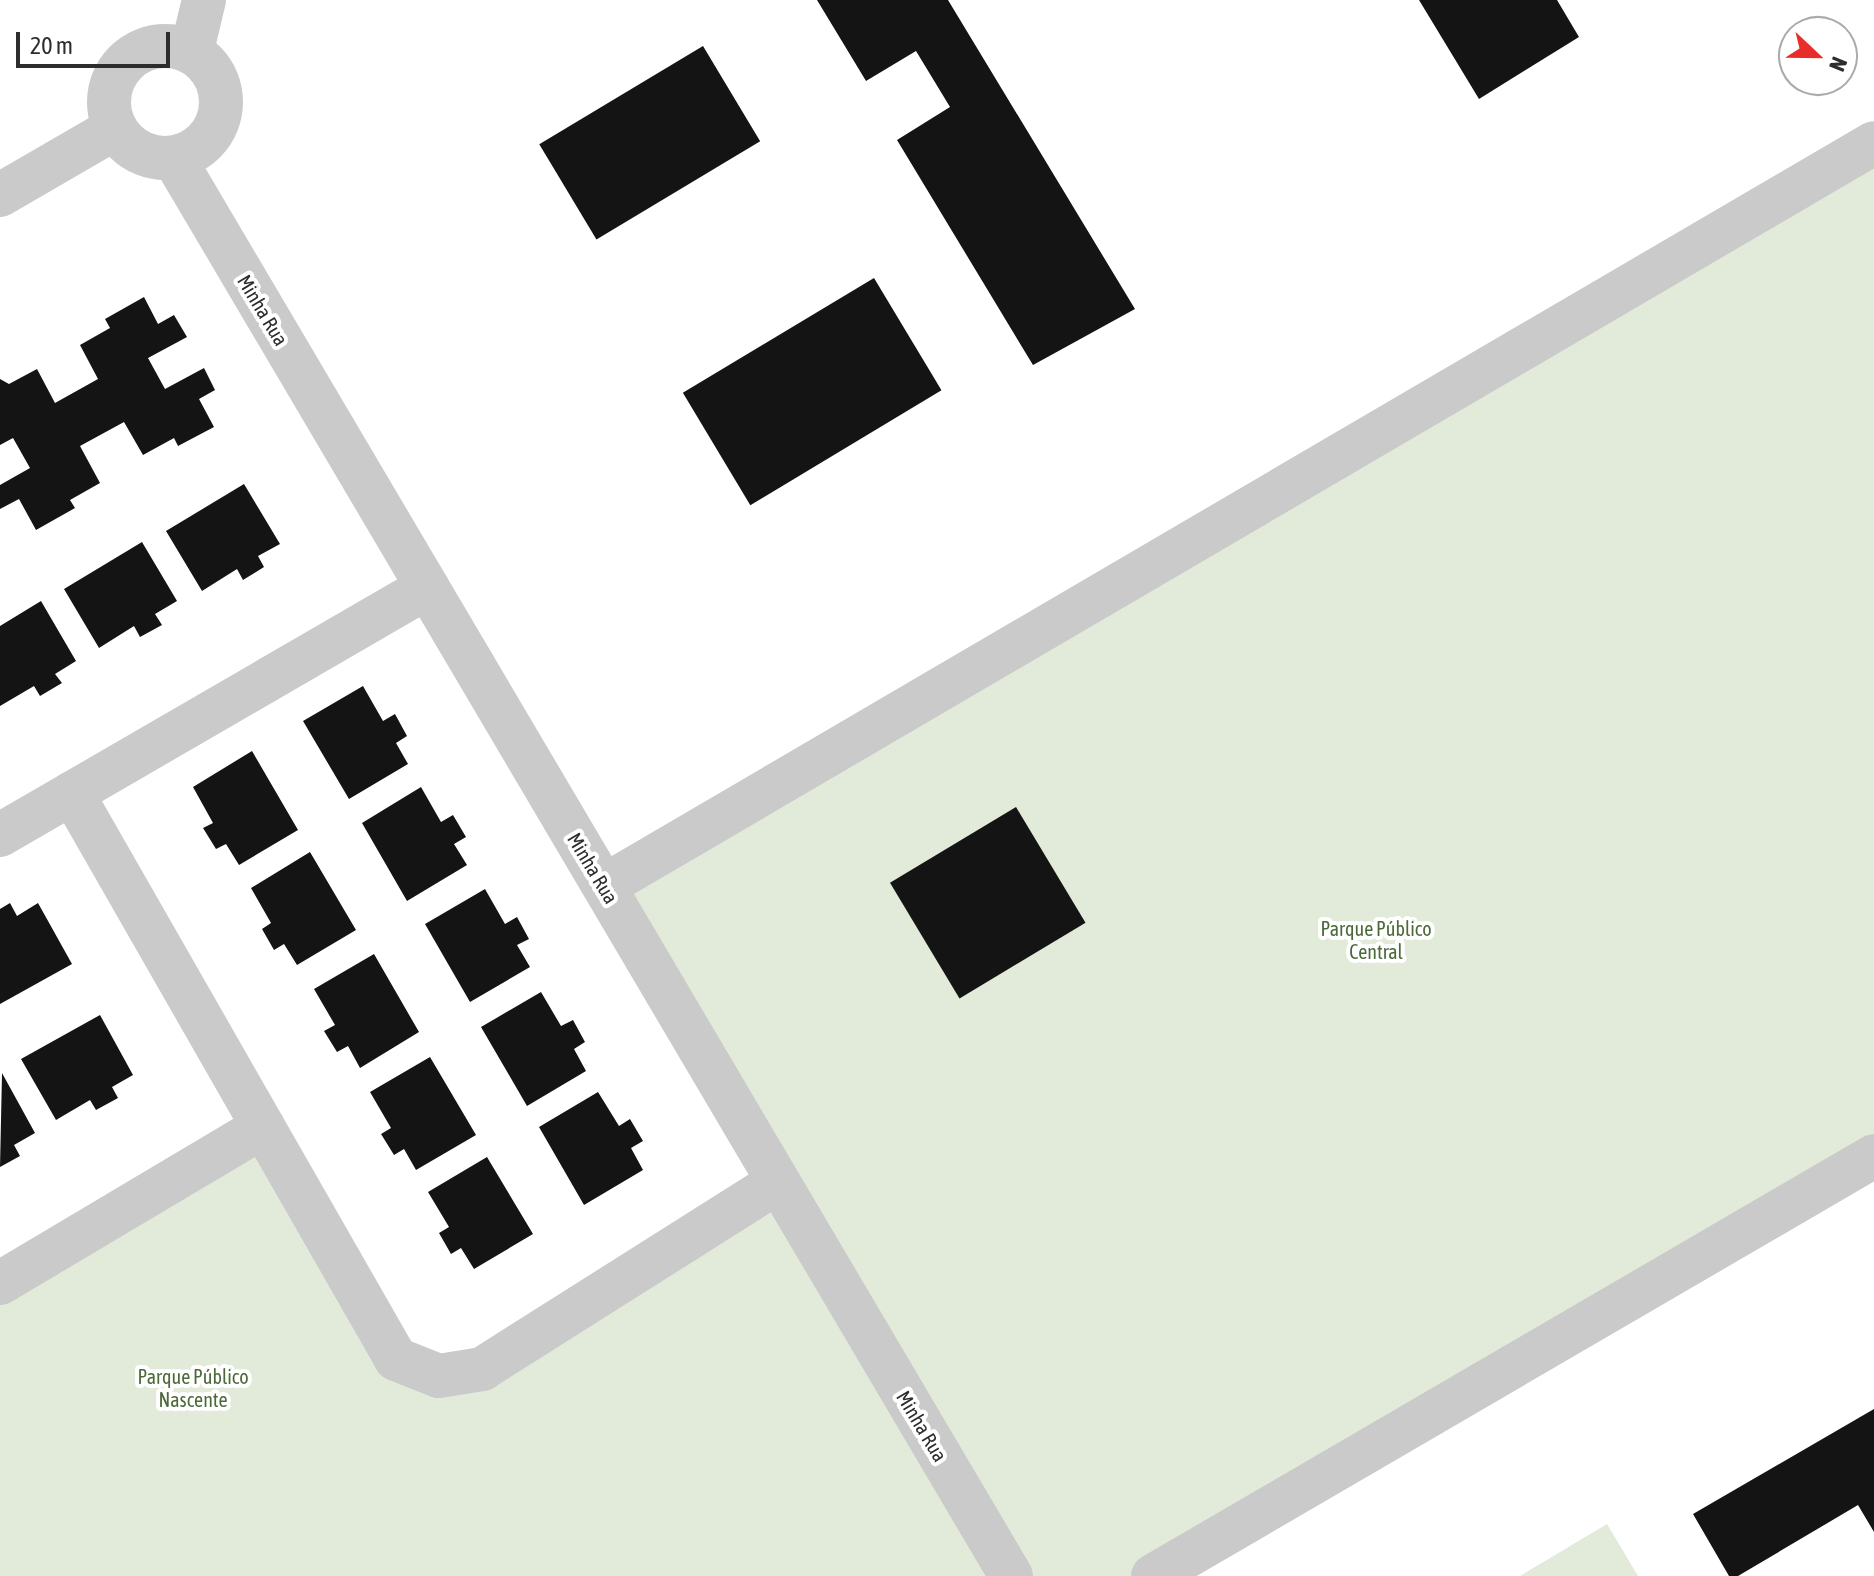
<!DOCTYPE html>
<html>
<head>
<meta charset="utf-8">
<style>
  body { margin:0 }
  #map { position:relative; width:1874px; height:1576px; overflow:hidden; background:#fff; font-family:"Asap Condensed",sans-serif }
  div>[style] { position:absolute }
  .green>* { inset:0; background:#e2ebda }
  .building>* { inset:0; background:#141414; transform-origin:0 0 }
  .street>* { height:44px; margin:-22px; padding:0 22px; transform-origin:22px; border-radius:22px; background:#cacaca }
  .street>.ring { margin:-22px; padding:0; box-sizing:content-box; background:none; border:44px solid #cacaca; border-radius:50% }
  span { translate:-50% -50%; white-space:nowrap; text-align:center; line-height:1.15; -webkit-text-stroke:8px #fff; paint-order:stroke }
  .street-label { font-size:20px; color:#2d2d2d }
  .park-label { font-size:20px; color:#4c693a }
  .north { position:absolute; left:1778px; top:16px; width:80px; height:80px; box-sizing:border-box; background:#fff; border:2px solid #ababab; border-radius:50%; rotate:112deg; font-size:22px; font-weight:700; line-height:32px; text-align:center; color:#2d2d2d }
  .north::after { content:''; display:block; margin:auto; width:28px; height:36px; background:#e92d2a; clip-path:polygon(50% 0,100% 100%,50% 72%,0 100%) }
  .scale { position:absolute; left:16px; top:32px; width:154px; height:36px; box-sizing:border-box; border:4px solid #2d2d2d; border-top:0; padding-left:10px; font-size:24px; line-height:28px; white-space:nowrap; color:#2d2d2d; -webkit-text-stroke:6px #fff; paint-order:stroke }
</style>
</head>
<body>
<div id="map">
  <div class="green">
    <i style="clip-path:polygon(1874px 144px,1874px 1157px,1153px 1576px,0 1576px,0 1283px,263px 1127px,396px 1359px,439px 1376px,778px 1182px,604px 886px)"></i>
    <i style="clip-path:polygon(1607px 1524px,1638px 1576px,1520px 1576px)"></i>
  </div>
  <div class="building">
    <i style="clip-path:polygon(817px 0,948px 0,1135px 309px,1033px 365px,897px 140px,950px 107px,916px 51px,866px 81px)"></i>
    <i style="clip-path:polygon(1419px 0,1557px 0,1579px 37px,1479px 99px)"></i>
    <i style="left:703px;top:46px;width:111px;height:191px;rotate:59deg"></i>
    <i style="left:874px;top:278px;width:131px;height:223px;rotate:59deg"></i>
    <i style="clip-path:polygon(144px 297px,158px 324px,174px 315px,187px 337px,148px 358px,165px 389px,204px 368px,215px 390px,199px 399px,214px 427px,178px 446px,174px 438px,143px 455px,124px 422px,80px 446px,100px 483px,70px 500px,75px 508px,36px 530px,19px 499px,0 509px,0 485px,30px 468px,13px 438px,0 445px,0 379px,9px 384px,37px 369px,55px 403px,98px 379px,80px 345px,110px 328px,105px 319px)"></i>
    <i style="clip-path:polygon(244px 484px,280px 544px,258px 556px,264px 567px,243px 580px,237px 569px,202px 591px,166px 531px)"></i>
    <i style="clip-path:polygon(142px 542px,177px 601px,155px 614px,162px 625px,140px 637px,134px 626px,99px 648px,64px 589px)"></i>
    <i style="clip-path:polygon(41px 601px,76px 661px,55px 674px,62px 683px,40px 696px,34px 686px,0 706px,0 626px)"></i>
    <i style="clip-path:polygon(363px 686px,383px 721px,395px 714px,407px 736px,396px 743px,408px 764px,349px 799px,303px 721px)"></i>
    <i style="clip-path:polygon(252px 751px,298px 830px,239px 865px,226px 844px,216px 849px,203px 828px,213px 823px,193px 787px)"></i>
    <i style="clip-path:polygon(421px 787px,441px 822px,453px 815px,466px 837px,454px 844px,467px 865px,407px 901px,362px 823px)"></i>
    <i style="left:1016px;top:807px;width:135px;height:147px;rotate:59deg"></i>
    <i style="clip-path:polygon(310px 852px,356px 930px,297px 965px,284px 944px,274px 950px,262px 929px,271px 923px,251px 888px)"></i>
    <i style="clip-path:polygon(485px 889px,505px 924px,517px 917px,529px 939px,517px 945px,530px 967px,470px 1002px,425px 924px)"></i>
    <i style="clip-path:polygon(10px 903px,17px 916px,38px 903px,72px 964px,0 1004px,0 909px)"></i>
    <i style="clip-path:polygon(374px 954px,419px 1032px,360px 1068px,348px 1046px,337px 1052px,324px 1031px,335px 1025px,314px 989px)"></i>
    <i style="clip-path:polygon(541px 992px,561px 1026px,573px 1020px,585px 1042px,574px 1049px,586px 1071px,527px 1106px,481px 1027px)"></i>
    <i style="clip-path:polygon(100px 1015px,133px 1075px,112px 1087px,118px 1098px,96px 1110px,90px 1100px,56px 1120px,21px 1059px)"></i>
    <i style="clip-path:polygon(430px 1057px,476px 1135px,416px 1170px,404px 1149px,394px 1155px,381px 1134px,391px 1128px,370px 1092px)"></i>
    <i style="clip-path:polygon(2px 1073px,35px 1133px,14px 1145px,20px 1156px,0 1167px)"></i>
    <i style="clip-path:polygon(598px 1092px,619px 1126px,630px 1119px,643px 1141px,631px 1148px,643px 1170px,584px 1205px,539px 1127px)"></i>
    <i style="clip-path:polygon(487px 1157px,533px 1234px,474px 1269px,461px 1248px,451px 1254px,439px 1233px,449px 1227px,428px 1192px)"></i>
    <i style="clip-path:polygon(1874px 1409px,1874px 1532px,1858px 1505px,1738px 1576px,1729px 1576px,1693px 1514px)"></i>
  </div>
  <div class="street">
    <i class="ring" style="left:109px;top:46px;width:68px;height:68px"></i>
    <i style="left:192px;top:50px;width:51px;rotate:-76.5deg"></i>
    <i style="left:175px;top:160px;width:1644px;rotate:59.44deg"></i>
    <i style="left:0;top:195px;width:132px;rotate:-30.1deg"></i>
    <i style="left:72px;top:793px;width:652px;rotate:60.21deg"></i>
    <i style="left:396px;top:1359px;width:46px;rotate:21.6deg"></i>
    <i style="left:439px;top:1376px;width:44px;rotate:-9.2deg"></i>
    <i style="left:482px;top:1369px;width:350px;rotate:-32.3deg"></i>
    <i style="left:0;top:835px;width:494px;rotate:-30.1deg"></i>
    <i style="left:604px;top:886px;width:1471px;rotate:-30.33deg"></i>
    <i style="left:0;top:1283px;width:306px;rotate:-30.7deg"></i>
    <i style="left:1153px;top:1576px;width:834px;rotate:-30.22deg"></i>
  </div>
  <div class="street-label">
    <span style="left:263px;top:310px;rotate:59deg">Minha Rua</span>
    <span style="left:593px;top:868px;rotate:59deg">Minha Rua</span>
    <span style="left:922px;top:1426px;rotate:59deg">Minha Rua</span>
  </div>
  <div class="park-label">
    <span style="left:1376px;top:940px">Parque Público<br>Central</span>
    <span style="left:193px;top:1388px">Parque Público<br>Nascente</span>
  </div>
  <div class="north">N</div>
  <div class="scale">20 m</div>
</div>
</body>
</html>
